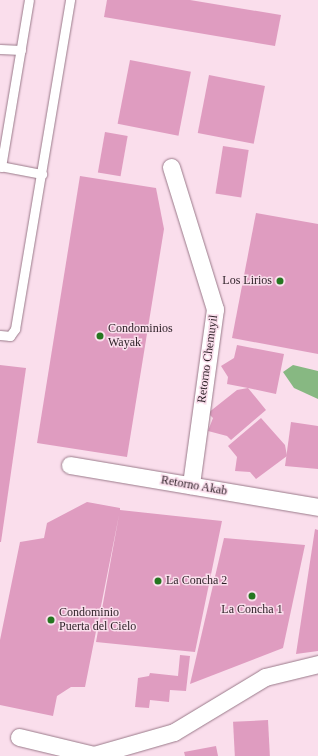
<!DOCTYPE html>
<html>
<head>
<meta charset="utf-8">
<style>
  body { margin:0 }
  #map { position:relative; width:318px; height:756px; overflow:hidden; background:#fadeec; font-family:"Times New Roman",serif }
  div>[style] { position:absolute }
  .water>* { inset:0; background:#87b882 }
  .building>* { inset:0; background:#df9cc0; transform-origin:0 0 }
  .roads { filter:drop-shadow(0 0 1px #9a7a8a) drop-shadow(0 0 1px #9a7a8a) }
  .service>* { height:9px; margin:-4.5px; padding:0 4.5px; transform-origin:4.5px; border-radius:4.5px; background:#fff }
  .minor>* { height:17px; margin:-8.5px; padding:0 8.5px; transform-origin:8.5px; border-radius:8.5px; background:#fff }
  .dots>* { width:11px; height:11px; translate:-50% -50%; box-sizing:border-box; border:2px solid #fadeec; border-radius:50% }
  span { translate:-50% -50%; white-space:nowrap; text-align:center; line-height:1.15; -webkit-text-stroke:3px #fadeec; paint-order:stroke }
  .poi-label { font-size:12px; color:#2b1e25 }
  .right { translate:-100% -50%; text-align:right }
  .left { translate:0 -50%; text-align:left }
  .street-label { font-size:12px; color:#2b1e25 }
</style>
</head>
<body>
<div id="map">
  <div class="water">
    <i style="clip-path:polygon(293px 365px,318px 371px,318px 399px,294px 388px,283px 372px)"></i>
  </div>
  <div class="building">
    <i style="clip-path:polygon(107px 0,190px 0,281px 15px,275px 46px,104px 17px)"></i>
    <i style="left:130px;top:60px;width:62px;height:65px;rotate:11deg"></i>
    <i style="left:209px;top:75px;width:57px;height:59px;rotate:11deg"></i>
    <i style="left:105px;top:132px;width:23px;height:41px;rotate:10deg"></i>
    <i style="left:223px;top:146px;width:26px;height:48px;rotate:9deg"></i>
    <i style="clip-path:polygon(80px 176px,156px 188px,164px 229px,127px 457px,37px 443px)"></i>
    <i style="clip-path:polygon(256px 213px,318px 224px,318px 354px,232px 338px)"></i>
    <i style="clip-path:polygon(237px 345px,284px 354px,276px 394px,248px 388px,266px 410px,231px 440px,227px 436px,208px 431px,213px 418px,208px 413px,237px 390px,248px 388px,227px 384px,228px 377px,221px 366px,234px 358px)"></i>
    <i style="clip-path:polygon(0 365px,26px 368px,1px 542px,0 542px)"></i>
    <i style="clip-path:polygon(261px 418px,285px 445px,287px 456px,256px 479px,250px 472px,235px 471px,237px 457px,228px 446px)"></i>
    <i style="clip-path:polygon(291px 422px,318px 426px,318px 469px,285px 466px)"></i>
    <i style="clip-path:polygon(87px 502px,120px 508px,120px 510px,222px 521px,195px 652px,96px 642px,119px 515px,85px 687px,71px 687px,57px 696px,53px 716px,0 705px,0 640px,20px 542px,44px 538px,47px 523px)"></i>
    <i style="clip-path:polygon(315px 529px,318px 530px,318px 651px,296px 654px)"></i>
    <i style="clip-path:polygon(224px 538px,305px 545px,283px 648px,190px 684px)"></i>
    <i style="clip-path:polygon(180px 655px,190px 656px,186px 691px,170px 690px,169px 702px,150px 700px,149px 708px,135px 707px,138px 678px,149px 676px,150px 673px,178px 676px)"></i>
    <i style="left:268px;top:720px;width:36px;height:35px;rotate:87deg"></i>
    <i style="clip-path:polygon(216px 746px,218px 756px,185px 756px,184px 752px)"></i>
  </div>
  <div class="roads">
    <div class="service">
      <i style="left:0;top:49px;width:21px;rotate:3deg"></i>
      <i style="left:0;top:166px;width:43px;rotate:10.8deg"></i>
      <i style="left:1px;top:167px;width:169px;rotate:-80.5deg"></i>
      <i style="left:0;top:335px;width:10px;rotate:6deg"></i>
      <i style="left:10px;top:336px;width:9px;rotate:-54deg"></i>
      <i style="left:15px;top:329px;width:334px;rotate:-80.5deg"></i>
    </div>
    <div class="minor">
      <i style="left:171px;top:167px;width:149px;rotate:72.8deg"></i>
      <i style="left:215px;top:309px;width:178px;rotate:97.8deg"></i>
      <i style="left:70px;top:465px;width:252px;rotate:9.6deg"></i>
      <i style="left:19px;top:737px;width:77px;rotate:13.5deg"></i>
      <i style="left:94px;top:755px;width:83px;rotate:-16deg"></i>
      <i style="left:174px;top:732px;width:106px;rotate:-31.1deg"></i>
      <i style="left:265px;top:677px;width:55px;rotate:-13.8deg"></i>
    </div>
  </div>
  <div class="dots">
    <i style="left:280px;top:281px;background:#257620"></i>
    <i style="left:100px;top:336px;background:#257620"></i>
    <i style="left:158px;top:581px;background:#257620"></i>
    <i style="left:252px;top:596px;background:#257620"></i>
    <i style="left:51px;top:620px;background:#257620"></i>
  </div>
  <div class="poi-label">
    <span class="right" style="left:272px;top:281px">Los Lirios</span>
    <span class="left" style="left:108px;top:336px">Condominios<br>Wayak</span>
    <span class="left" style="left:166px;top:581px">La Concha 2</span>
    <span style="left:252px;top:610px">La Concha 1</span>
    <span class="left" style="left:59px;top:620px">Condominio<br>Puerta del Cielo</span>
  </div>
  <div class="street-label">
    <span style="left:208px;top:359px;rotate:-82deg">Retorno Chemuyil</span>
    <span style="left:194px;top:486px;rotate:10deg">Retorno Akab</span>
  </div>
</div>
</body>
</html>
